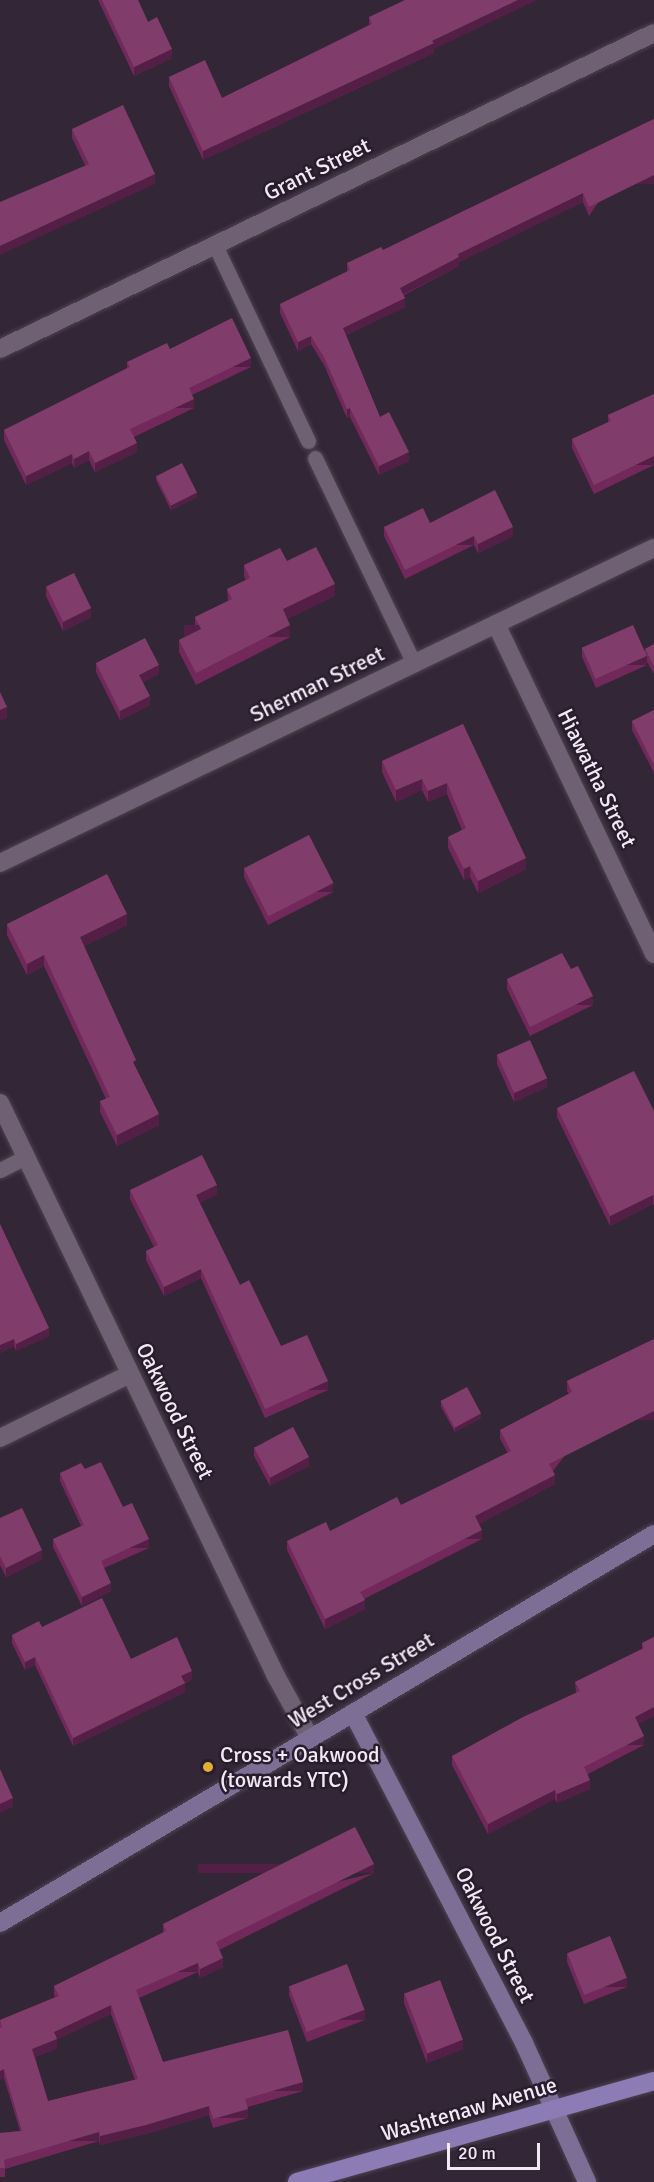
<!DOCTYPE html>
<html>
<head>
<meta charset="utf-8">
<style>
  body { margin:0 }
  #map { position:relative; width:654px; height:2182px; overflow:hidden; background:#332637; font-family:Signika,sans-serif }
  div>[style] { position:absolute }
  .roads { filter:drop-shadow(0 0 2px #4e4351) drop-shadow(0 0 2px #4e4351) }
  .lane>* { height:15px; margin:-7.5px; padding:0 7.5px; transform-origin:7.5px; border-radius:7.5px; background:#6f6074 }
  .street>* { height:18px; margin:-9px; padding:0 9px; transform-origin:9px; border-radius:9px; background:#6f6074 }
  .secondary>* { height:18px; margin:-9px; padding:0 9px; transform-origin:9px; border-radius:9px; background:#7d6e95 }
  .primary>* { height:18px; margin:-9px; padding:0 9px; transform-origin:9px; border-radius:9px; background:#8b7cb6 }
  .wall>* { inset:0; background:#73285b }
  .shaded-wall>* { inset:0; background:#531f46; transform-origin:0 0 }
  .building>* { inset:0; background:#803d6c; transform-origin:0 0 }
  .dots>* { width:16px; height:16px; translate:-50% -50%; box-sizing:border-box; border:3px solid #291c2d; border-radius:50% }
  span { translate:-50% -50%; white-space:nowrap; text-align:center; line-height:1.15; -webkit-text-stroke:5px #291c2d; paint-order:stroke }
  .street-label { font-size:22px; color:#f1e9f4 }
  .poi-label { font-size:22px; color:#f1e9f4 }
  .left { translate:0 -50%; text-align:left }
  .scale { position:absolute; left:447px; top:2143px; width:93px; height:27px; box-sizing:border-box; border:3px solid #f1e9f4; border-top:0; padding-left:8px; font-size:18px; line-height:21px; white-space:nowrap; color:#f1e9f4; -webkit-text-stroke:4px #291c2d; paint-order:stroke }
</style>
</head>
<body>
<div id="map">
  <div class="roads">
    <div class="lane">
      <i style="left:215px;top:245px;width:217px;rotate:64.6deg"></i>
      <i style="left:315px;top:458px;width:229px;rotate:64.3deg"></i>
      <i style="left:0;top:1170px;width:29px;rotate:-27deg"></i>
    </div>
    <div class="street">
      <i style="left:0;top:349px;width:726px;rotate:-25.79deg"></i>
      <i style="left:496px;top:624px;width:366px;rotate:64.4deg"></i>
      <i style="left:0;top:863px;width:726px;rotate:-25.72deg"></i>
      <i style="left:0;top:1103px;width:636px;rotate:64.28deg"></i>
      <i style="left:276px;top:1676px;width:71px;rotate:61.3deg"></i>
      <i style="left:0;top:1438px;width:145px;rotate:-26.2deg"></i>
    </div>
    <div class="secondary">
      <i style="left:353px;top:1713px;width:372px;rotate:62.6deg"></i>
      <i style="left:524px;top:2043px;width:153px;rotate:65.6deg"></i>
      <i style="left:0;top:1923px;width:761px;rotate:-30.74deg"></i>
    </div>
    <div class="primary">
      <i style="left:297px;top:2182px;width:371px;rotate:-15.8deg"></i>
    </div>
  </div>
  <div class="wall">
    <i style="clip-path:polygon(98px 0,138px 0,148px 22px,172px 58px,134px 76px)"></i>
    <i style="clip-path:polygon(369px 17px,434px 49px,434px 53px,203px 160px,169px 86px,169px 77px,222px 98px,369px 25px)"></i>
    <i style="clip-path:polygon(654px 119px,589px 216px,583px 202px,459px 262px,459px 266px,404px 295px,405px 307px,346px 335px,380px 417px,409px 461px,379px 475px,350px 417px,347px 418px,324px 365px,311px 344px,298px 351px,280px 313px,280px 304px,347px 272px,347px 263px,383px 250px)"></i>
    <i style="clip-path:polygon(72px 129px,155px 184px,85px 165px,72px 138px)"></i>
    <i style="clip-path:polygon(170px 349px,251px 367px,192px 395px,194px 408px,134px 437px,137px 452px,95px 472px,89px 460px,74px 468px,72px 463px,26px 485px,4px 440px,4px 430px,127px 368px,127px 362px)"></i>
    <i style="clip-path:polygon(654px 394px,654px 465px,594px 494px,572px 448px,572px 439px,608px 422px,608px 415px)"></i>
    <i style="clip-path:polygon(156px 476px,197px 497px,171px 510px,156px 480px)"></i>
    <i style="clip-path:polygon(430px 523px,513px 536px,478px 553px,474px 545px,405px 579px,384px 536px,384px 527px)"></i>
    <i style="clip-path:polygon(287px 561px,335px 596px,287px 619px,290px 637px,196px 685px,179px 652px,179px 640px,197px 631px,195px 629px,195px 617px,228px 601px,227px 589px,246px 580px,244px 577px,244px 565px)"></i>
    <i style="clip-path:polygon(46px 587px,91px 617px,63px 631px,46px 596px)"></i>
    <i style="clip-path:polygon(654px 644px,654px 674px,647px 662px,647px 665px,596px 688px,582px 657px,582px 648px,645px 651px,645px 649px)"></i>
    <i style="clip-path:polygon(96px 663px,159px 674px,143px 682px,150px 705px,120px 720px,96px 672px)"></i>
    <i style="clip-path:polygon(654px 710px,654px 773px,632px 730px,632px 721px)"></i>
    <i style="clip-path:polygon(463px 724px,526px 869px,478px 893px,470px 877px,464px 880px,448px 848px,448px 837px,462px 830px,447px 794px,428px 802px,422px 790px,396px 802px,382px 772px,382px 761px)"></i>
    <i style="clip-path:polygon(244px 868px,333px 892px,268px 925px,244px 877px)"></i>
    <i style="clip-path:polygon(7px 924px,127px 925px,84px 946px,136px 1069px,159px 1125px,117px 1146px,100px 1112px,100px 1101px,106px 1099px,44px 966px,27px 975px,7px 935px)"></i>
    <i style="clip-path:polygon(571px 969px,593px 1005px,530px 1036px,507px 989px,507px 979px)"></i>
    <i style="clip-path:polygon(497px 1054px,547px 1087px,514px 1102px,497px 1064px)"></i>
    <i style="clip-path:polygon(557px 1108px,654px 1111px,654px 1205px,653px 1204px,610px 1226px,557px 1117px)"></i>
    <i style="clip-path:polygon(130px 1190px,217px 1194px,199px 1203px,240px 1285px,281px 1346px,328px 1390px,265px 1418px,201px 1278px,164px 1296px,146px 1260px,146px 1251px,154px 1247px,130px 1199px)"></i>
    <i style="clip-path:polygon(0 1224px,49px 1336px,16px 1351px,14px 1346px,0 1353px)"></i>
    <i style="clip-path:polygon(654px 1339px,553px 1471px,555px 1484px,479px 1524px,482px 1539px,364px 1599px,365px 1609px,325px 1629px,287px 1550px,287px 1541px,330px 1531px,401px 1505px,508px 1453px,500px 1439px,500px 1430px,569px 1394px,567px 1391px,567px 1381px)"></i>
    <i style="clip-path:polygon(441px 1402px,481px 1418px,455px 1432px,441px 1407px)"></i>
    <i style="clip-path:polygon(254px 1447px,309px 1466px,270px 1486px,254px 1456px)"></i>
    <i style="clip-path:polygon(85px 1469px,123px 1507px,149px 1548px,104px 1568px,111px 1591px,82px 1606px,53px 1547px,53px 1539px,81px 1526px,60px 1481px,60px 1473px)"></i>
    <i style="clip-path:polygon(0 1518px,42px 1559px,6px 1577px,0 1565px)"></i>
    <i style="clip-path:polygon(42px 1627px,131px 1659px,192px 1679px,185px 1683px,185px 1692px,73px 1746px,35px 1665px,25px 1670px,12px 1643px,12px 1635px)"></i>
    <i style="clip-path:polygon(654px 1637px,654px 1716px,638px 1724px,644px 1745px,588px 1774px,590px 1789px,557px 1803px,555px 1799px,488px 1834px,452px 1765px,452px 1756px,576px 1693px,575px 1682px,642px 1649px,642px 1643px)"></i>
    <i style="clip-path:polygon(evenodd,374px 1873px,219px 1950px,223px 1967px,200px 1978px,198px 1972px,139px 1998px,163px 2062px,303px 2091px,248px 2107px,248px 2118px,213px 2128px,209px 2115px,146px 2134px,100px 2145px,99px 2141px,5px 2169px,5px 2177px,0 2177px,0 2133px,20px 2131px,4px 2078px,0 2080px,0 2020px,55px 1997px,54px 1995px,54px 1986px,163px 1933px,163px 1924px,374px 1873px,111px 2014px,135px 2080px,48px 2101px,35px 2057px,57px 2048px,57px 2039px,111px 2014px)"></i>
    <i style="clip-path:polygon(567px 1953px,627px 1987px,584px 2004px,567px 1962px)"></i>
    <i style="clip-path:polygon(289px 1986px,365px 2020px,307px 2042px,289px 1995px)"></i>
    <i style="clip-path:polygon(404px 1993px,463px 2049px,427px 2063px,404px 2003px)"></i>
  </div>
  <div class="shaded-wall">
    <i style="clip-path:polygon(518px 0,537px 0,434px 49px,434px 53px,203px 160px,203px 151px)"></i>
    <i style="clip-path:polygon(172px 49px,172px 58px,134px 76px,134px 67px)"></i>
    <i style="clip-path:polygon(155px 174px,155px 184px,0 255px,0 246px)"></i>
    <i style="left:654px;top:175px;width:9px;height:72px;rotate:90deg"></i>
    <i style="clip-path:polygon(583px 193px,583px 202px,459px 262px,459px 266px,400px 296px,400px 288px,458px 254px)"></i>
    <i style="clip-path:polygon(405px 298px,405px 307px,343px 336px,343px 328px)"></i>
    <i style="clip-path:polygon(311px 336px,311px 344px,298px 351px,298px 342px)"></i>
    <i style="left:251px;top:358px;width:9px;height:69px;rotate:90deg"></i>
    <i style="left:194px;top:399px;width:9px;height:71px;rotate:90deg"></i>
    <i style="clip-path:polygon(350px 408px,350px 417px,347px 418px,347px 409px)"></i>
    <i style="clip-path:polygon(137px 443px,137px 452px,95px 472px,95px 463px)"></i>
    <i style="clip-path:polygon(89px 451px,89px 460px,74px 468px,74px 459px)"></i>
    <i style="clip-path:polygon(409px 452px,409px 461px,379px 475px,379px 466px)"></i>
    <i style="clip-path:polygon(72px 454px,72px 463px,26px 485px,26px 476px)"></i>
    <i style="left:654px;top:456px;width:9px;height:67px;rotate:90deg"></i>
    <i style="clip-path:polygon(197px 492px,197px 497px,171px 510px,171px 505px)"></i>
    <i style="clip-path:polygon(513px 527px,513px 536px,478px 553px,478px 544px)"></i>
    <i style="left:474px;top:536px;width:9px;height:77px;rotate:90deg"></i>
    <i style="clip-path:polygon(335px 584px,335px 596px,283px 621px,283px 609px)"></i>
    <i style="clip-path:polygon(91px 608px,91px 617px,63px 631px,63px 622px)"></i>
    <i style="left:290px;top:625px;width:12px;height:106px;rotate:90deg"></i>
    <i style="left:647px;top:656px;width:9px;height:56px;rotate:90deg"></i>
    <i style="clip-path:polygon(159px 665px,159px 674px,139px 684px,139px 675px)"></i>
    <i style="clip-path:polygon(150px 696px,150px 705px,120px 720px,120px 711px)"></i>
    <i style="clip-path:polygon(7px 707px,7px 718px,0 721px,0 710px)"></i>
    <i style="clip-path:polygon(422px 779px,422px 790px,396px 802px,396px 790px)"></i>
    <i style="clip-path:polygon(447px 783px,447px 794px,428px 802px,428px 791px)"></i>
    <i style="clip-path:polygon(526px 858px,526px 869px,478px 893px,478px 881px)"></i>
    <i style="clip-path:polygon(470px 866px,470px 877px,464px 880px,464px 869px)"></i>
    <i style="left:333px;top:883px;width:9px;height:73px;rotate:90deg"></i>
    <i style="clip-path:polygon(127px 914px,127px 925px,80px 948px,80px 937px)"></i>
    <i style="clip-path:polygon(44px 955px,44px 966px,27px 975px,27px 964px)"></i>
    <i style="left:593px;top:996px;width:9px;height:70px;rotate:90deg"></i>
    <i style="clip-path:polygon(547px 1078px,547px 1087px,514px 1102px,514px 1092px)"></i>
    <i style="clip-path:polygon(159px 1114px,159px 1125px,117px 1146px,117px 1135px)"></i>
    <i style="clip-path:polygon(217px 1185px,217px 1194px,196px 1205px,196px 1195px)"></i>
    <i style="clip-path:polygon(653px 1195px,653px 1204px,610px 1226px,610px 1216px)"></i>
    <i style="clip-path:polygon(201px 1269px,201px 1278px,164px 1296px,164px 1287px)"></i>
    <i style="clip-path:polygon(49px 1328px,49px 1336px,16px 1351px,16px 1344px)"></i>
    <i style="clip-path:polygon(14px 1339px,14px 1346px,0 1353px,0 1345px)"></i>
    <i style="left:328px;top:1381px;width:9px;height:69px;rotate:90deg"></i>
    <i style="left:654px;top:1411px;width:9px;height:118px;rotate:90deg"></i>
    <i style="clip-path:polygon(481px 1413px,481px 1418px,455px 1432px,455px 1428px)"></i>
    <i style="clip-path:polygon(309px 1457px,309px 1466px,270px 1486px,270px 1477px)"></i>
    <i style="clip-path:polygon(555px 1475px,555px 1484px,475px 1526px,475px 1516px)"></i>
    <i style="left:482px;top:1530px;width:9px;height:137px;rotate:90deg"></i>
    <i style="left:149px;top:1539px;width:9px;height:53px;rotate:90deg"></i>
    <i style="clip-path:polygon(42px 1550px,42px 1559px,6px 1577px,6px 1568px)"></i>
    <i style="clip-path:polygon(111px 1583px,111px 1591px,82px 1606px,82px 1597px)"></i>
    <i style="clip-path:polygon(365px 1600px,365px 1609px,325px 1629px,325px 1619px)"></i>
    <i style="clip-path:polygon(35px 1657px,35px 1665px,25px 1670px,25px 1662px)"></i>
    <i style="clip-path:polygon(192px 1671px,192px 1679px,181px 1684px,181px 1676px)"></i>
    <i style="clip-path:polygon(185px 1683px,185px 1692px,73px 1746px,73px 1738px)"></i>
    <i style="clip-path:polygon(654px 1707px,654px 1716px,635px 1726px,635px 1717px)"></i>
    <i style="left:644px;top:1736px;width:9px;height:68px;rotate:90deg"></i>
    <i style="clip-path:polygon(590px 1780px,590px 1789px,557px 1803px,557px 1794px)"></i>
    <i style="clip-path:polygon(555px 1790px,555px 1799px,488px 1834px,488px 1824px)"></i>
    <i style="clip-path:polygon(13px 1798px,13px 1807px,0 1813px,0 1804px)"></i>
    <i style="left:374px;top:1864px;width:9px;height:176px;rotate:90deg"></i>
    <i style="clip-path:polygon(223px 1958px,223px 1967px,200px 1978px,200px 1969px)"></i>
    <i style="left:198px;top:1963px;width:9px;height:68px;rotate:90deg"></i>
    <i style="left:627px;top:1978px;width:9px;height:46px;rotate:90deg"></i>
    <i style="clip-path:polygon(111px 2005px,111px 2014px,57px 2039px,57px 2048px,32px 2058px,32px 2049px,54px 2032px)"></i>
    <i style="left:365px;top:2010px;width:10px;height:62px;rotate:90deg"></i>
    <i style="clip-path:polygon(463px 2040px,463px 2049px,427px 2063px,427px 2054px)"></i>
    <i style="clip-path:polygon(4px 2069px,4px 2078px,0 2080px,0 2071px)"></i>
    <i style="left:303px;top:2082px;width:9px;height:60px;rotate:90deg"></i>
    <i style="clip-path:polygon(209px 2106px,209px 2115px,146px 2134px,100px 2145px,100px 2136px)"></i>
    <i style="left:248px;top:2109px;width:9px;height:36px;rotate:90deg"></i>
    <i style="left:99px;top:2132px;width:9px;height:99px;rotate:90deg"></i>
  </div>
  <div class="building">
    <i style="clip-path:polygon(102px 0,138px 0,148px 22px,157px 17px,172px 49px,134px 67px)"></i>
    <i style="clip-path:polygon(405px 0,518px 0,432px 41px,434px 43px,203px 151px,169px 77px,205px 60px,222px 98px,372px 24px,369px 17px)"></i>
    <i style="clip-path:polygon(123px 105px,155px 174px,0 246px,0 202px,89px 164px,72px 129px)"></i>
    <i style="clip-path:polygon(654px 119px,654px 175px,589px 207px,583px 193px,458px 254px,459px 257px,400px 288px,405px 298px,343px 328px,380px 417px,389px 412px,409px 452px,379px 466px,350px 408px,347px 409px,324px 357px,311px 336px,298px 342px,280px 304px,350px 270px,347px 263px,381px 247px,383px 250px)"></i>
    <i style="clip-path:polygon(232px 318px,251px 358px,189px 388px,194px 399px,130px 429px,137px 443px,95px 463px,89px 451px,74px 459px,72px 454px,26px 476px,4px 430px,130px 367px,127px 362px,167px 343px,170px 349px)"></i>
    <i style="clip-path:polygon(654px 394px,654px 456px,594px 485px,572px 439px,611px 421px,608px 415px)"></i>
    <i style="left:182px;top:463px;width:33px;height:29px;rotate:63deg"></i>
    <i style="clip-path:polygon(495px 490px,513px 527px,478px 544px,474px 536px,405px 570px,384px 527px,423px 508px,430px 523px)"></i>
    <i style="clip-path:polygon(316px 547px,335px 584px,283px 609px,290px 625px,196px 673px,179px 640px,201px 629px,195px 617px,232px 599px,227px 589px,250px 578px,244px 565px,280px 548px,287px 561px)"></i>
    <i style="left:74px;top:573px;width:39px;height:31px;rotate:64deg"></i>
    <i style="left:633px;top:625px;width:34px;height:56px;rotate:66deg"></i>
    <i style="clip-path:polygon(145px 638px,159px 665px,139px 675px,150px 696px,120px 711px,96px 663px)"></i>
    <i style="clip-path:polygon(654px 644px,654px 666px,645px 649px)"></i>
    <i style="clip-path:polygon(0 692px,7px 707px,0 710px)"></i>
    <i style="clip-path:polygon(654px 710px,654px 765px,632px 721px)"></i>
    <i style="clip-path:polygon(463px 724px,526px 858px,478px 881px,470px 866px,464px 869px,448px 837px,466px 828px,447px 783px,428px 791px,422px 779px,396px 790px,382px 761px)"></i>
    <i style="left:309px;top:835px;width:54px;height:73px;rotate:63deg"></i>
    <i style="clip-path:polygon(107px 874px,127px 914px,80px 937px,136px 1060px,133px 1062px,159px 1114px,117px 1135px,100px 1101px,110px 1097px,44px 955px,27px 964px,7px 924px)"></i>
    <i style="clip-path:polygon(562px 953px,571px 969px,578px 966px,593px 996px,530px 1027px,507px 979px)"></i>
    <i style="left:530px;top:1040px;width:42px;height:36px;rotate:66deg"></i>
    <i style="clip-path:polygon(634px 1071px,654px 1111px,654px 1196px,653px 1195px,610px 1216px,557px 1108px)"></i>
    <i style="clip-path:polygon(202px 1155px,217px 1185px,196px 1195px,240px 1285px,249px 1280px,281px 1346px,307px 1335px,328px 1381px,265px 1409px,201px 1269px,164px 1287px,146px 1251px,158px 1245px,130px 1190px)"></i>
    <i style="clip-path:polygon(0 1224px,49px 1328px,16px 1344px,14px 1339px,0 1345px)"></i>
    <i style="clip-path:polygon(654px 1339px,654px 1411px,549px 1464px,555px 1475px,475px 1516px,482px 1530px,360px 1592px,365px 1600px,325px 1619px,287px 1541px,326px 1522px,330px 1531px,397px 1497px,401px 1505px,511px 1451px,500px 1430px,572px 1392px,567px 1381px)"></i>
    <i style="left:467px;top:1387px;width:30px;height:30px;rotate:62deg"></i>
    <i style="left:293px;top:1427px;width:34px;height:44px;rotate:62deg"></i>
    <i style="clip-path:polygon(101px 1462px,123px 1507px,132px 1503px,149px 1539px,101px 1561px,111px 1583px,82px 1597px,53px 1539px,84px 1525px,60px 1473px,81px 1463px,85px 1469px)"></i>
    <i style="clip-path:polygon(22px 1508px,42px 1550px,6px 1568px,0 1556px,0 1518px)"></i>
    <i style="clip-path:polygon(102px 1598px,131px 1659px,177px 1637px,192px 1671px,181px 1676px,185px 1683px,73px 1738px,35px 1657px,25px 1662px,12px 1635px,39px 1621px,42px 1627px)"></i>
    <i style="clip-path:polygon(654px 1637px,654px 1707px,635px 1717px,644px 1736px,584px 1767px,590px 1780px,557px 1794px,555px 1790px,488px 1824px,452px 1756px,523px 1717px,580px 1691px,575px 1682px,644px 1648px,642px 1643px)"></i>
    <i style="clip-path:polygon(0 1769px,13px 1798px,0 1804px)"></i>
    <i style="clip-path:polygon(evenodd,355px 1827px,374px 1864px,216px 1942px,223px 1958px,200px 1969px,198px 1963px,136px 1990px,163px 2062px,288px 2030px,303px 2082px,245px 2099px,248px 2109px,213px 2119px,209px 2106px,146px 2125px,100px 2136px,99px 2132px,4px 2160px,5px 2168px,0 2168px,0 2133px,22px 2131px,4px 2069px,0 2071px,0 2028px,2px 2027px,0 2020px,59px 1996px,54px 1986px,166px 1931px,163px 1924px,355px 1827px,111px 2005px,138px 2079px,48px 2101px,32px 2049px,57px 2039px,54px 2032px,111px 2005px)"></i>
    <i style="left:610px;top:1936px;width:45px;height:46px;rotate:68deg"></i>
    <i style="left:347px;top:1964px;width:49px;height:62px;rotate:69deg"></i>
    <i style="left:440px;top:1980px;width:64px;height:38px;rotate:69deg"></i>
  </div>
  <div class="dots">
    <i style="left:208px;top:1767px;background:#e0b034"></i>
  </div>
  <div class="street-label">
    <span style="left:317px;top:169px;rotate:-26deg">Grant Street</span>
    <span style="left:317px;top:684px;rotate:-26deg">Sherman Street</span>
    <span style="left:597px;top:778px;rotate:64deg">Hiawatha Street</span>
    <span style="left:175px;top:1411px;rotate:64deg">Oakwood Street</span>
    <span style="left:361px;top:1680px;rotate:-31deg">West Cross Street</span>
    <span style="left:495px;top:1935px;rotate:63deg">Oakwood Street</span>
    <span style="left:469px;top:2109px;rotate:-16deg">Washtenaw Avenue</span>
  </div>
  <div class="poi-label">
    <span class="left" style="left:220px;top:1767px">Cross + Oakwood<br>(towards YTC)</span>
  </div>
  <div class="scale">20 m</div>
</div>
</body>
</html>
